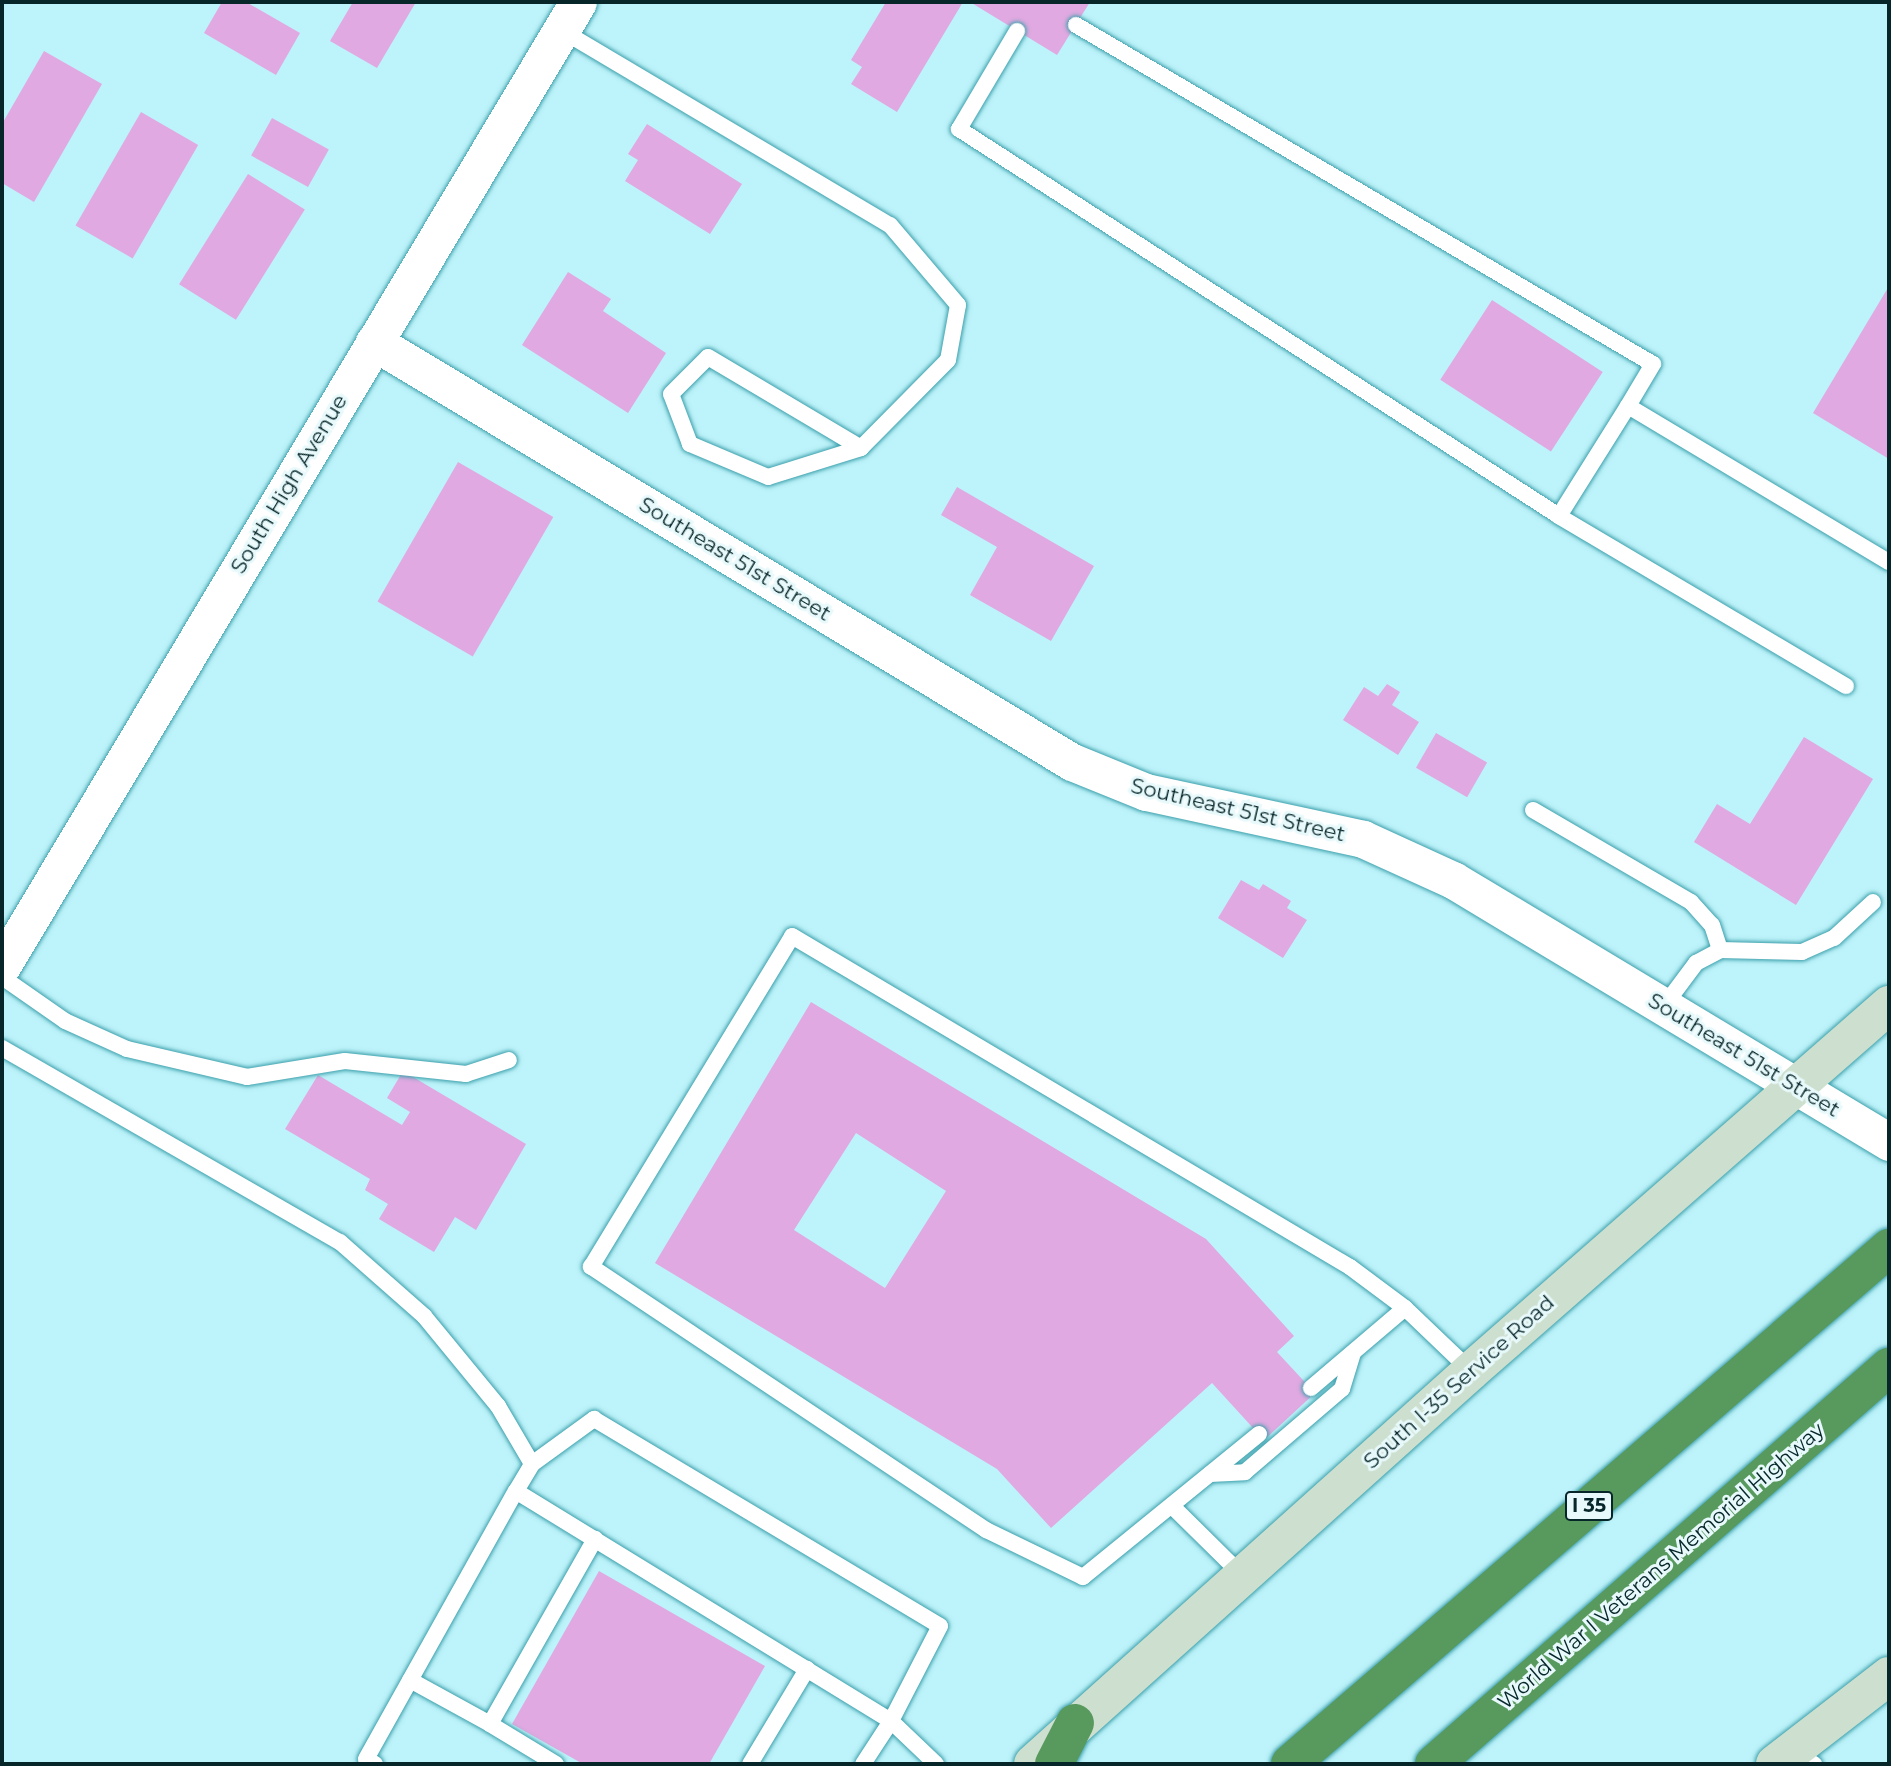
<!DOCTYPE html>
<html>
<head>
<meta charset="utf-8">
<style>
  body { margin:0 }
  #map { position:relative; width:1891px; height:1766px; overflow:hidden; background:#bdf3fa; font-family:Montserrat,sans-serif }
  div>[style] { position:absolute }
  .building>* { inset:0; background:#e1a9e1; transform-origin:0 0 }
  .roads { filter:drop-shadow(0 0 2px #3b9fab) drop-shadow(0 0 2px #3b9fab) }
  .service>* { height:16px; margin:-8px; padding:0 8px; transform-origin:8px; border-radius:8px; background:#fff }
  .tertiary>* { height:37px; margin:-18.5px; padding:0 18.5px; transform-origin:18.5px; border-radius:18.5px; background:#fff }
  .secondary>* { height:38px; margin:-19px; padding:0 19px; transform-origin:19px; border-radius:19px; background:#cde0cf }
  .motorway>* { height:38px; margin:-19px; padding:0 19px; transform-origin:19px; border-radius:19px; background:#58995e }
  span { translate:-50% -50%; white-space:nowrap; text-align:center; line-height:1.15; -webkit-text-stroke:6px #e8f9fb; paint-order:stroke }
  .shield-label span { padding:2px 5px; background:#e8f9fb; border:2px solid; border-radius:5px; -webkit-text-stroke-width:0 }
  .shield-label { font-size:19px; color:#062629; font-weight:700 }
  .street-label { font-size:21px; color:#062629 }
  .frame { position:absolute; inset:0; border:4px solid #062629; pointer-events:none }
</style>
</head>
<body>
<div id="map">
  <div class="building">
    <i style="clip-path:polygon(222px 2px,246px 2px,300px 33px,276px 75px,204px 33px)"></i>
    <i style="clip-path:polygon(353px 2px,416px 2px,377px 68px,330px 41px)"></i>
    <i style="clip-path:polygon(886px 2px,963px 2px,897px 112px,851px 84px,862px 67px,851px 60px)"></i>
    <i style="clip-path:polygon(970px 2px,1090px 2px,1057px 55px)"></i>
    <i style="clip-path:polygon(44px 51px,102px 84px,34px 202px,2px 183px,2px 124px)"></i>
    <i style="left:141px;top:112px;width:66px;height:131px;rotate:30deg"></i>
    <i style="left:272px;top:118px;width:65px;height:43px;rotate:29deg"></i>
    <i style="clip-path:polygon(647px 124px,742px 184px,710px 234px,625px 181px,638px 160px,628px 154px)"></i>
    <i style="left:248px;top:174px;width:67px;height:130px;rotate:32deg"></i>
    <i style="clip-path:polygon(568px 272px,611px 299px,603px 311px,666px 353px,628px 413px,522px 345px)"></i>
    <i style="clip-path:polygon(1889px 286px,1889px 459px,1813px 413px)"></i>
    <i style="left:1492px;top:300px;width:132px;height:95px;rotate:33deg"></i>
    <i style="left:458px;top:462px;width:110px;height:161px;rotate:30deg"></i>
    <i style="clip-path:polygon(957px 487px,1094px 566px,1051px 641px,970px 595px,997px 547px,941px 515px)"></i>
    <i style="clip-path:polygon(1387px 684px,1400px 692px,1392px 705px,1419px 722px,1398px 755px,1343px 720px,1364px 687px,1378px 696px)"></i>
    <i style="left:1436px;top:733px;width:59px;height:40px;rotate:30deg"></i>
    <i style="clip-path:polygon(1804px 737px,1873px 779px,1796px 905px,1694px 842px,1717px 804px,1750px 824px)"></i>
    <i style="clip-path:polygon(1241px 880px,1259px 890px,1263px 884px,1291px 901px,1287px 908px,1307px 920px,1283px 958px,1218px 918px)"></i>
    <i style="clip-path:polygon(evenodd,811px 1002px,1206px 1239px,1294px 1336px,1277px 1352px,1315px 1393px,1264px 1440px,1212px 1383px,1051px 1528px,997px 1469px,655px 1263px,811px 1002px,856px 1133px,946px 1191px,885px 1288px,794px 1230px,856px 1133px)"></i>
    <i style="clip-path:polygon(403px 1071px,526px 1144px,476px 1230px,455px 1217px,434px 1252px,379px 1219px,388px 1204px,365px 1190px,370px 1179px,285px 1129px,318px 1075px,402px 1125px,410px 1112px,387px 1098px)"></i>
    <i style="clip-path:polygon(599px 1571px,765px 1666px,709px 1764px,583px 1764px,512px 1724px)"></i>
  </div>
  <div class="roads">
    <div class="service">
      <i style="left:1076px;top:25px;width:669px;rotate:30.44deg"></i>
      <i style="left:1653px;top:364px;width:49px;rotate:120.8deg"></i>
      <i style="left:561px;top:30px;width:382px;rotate:30.7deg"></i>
      <i style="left:890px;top:225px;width:105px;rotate:49.6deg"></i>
      <i style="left:958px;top:305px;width:56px;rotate:100.3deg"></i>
      <i style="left:948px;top:360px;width:124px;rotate:134.7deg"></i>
      <i style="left:861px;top:448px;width:97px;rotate:162.7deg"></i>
      <i style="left:768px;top:477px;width:85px;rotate:-157.1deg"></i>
      <i style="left:690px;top:444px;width:53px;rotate:-110.8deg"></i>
      <i style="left:671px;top:394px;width:52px;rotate:-45deg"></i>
      <i style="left:708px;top:357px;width:178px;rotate:30.7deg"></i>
      <i style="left:1017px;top:31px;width:114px;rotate:120.6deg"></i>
      <i style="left:959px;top:129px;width:714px;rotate:32.82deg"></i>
      <i style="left:1846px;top:686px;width:334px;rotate:-149.4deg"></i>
      <i style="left:1559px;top:516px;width:130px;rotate:-57.9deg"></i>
      <i style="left:1628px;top:406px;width:304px;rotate:30.9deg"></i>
      <i style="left:1533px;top:810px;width:183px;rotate:30.2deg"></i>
      <i style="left:1691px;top:902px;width:31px;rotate:48deg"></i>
      <i style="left:1712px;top:925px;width:26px;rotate:72deg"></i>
      <i style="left:2px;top:977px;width:77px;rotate:34.9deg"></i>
      <i style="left:65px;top:1021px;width:68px;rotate:24.3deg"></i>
      <i style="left:127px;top:1049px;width:123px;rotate:13.1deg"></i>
      <i style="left:247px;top:1077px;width:99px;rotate:-9.3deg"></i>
      <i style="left:345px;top:1061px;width:122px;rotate:6.1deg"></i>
      <i style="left:466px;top:1074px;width:45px;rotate:-18deg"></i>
      <i style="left:1664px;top:1006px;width:54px;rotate:-53.3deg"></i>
      <i style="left:1696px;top:963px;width:27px;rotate:-28deg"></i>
      <i style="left:1720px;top:950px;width:82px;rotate:1.4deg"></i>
      <i style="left:1802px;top:952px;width:35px;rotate:-24deg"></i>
      <i style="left:1834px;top:938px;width:53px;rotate:-42.7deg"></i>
      <i style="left:2px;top:1048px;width:390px;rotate:29.9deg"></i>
      <i style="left:340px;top:1242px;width:112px;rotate:41.4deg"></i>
      <i style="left:424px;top:1316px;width:117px;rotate:50.6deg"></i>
      <i style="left:498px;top:1406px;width:67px;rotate:59.6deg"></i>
      <i style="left:1311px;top:1388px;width:123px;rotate:-40.4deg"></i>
      <i style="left:1259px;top:1434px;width:227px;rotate:140.9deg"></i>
      <i style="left:1083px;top:1577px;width:108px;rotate:-154.1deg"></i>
      <i style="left:986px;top:1530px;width:475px;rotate:-146.3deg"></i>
      <i style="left:591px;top:1267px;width:387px;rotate:-58.7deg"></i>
      <i style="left:792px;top:936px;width:649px;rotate:30.68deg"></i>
      <i style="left:1350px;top:1267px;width:69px;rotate:36.7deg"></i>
      <i style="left:1405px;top:1308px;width:91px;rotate:43.7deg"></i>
      <i style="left:1210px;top:1474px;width:35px;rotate:-3deg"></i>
      <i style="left:1245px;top:1472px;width:128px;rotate:-40.6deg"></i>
      <i style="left:1342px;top:1389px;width:38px;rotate:-73deg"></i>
      <i style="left:1173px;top:1507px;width:97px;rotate:44.6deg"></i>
      <i style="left:410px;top:1680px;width:91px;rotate:28.8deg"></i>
      <i style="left:1793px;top:1751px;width:25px;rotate:32deg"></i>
      <i style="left:375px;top:1764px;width:10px;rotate:-151deg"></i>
      <i style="left:366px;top:1759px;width:307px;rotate:-60.8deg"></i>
      <i style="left:516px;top:1491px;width:31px;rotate:-59deg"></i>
      <i style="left:532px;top:1464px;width:77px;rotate:-36deg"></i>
      <i style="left:594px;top:1419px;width:403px;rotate:30.9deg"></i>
      <i style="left:940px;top:1626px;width:107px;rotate:117.3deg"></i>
      <i style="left:891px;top:1721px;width:440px;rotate:-148.5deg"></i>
      <i style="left:556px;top:1764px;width:77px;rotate:-148.8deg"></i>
      <i style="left:490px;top:1724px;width:213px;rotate:-60.4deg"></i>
      <i style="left:750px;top:1764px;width:111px;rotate:-59deg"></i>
      <i style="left:863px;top:1764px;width:51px;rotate:-56.9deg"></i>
      <i style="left:891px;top:1721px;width:62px;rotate:43.7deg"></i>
    </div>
    <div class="tertiary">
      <i style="left:374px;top:342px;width:815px;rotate:31.04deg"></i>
      <i style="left:1072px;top:762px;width:80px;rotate:22.1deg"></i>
      <i style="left:1146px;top:792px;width:222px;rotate:12.2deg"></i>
      <i style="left:1363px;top:839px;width:99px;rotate:24.5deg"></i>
      <i style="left:1453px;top:880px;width:509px;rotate:31deg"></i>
      <i style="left:2px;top:966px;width:1123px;rotate:-59.14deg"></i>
    </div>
    <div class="secondary">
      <i style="left:1033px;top:1764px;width:588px;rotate:-41.9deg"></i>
      <i style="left:1471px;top:1371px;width:556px;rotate:-41.21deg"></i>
      <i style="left:1775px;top:1764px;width:144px;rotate:-37.7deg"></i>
    </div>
    <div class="motorway">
      <i style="left:1054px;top:1764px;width:46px;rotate:-62.9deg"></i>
      <i style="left:1290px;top:1764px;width:791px;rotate:-40.74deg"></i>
      <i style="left:1434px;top:1764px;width:604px;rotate:-41.11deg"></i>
    </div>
  </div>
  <div class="shield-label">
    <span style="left:1589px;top:1506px">I 35</span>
  </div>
  <div class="street-label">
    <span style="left:289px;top:484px;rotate:-59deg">South High Avenue</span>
    <span style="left:735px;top:559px;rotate:31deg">Southeast 51st Street</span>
    <span style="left:1238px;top:810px;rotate:13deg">Southeast 51st Street</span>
    <span style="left:1744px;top:1055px;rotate:31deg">Southeast 51st Street</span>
    <span style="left:1459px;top:1382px;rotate:-42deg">South I-35 Service Road</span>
    <span style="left:1661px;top:1566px;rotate:-41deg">World War I Veterans Memorial Highway</span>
  </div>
  <div class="frame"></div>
</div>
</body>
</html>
